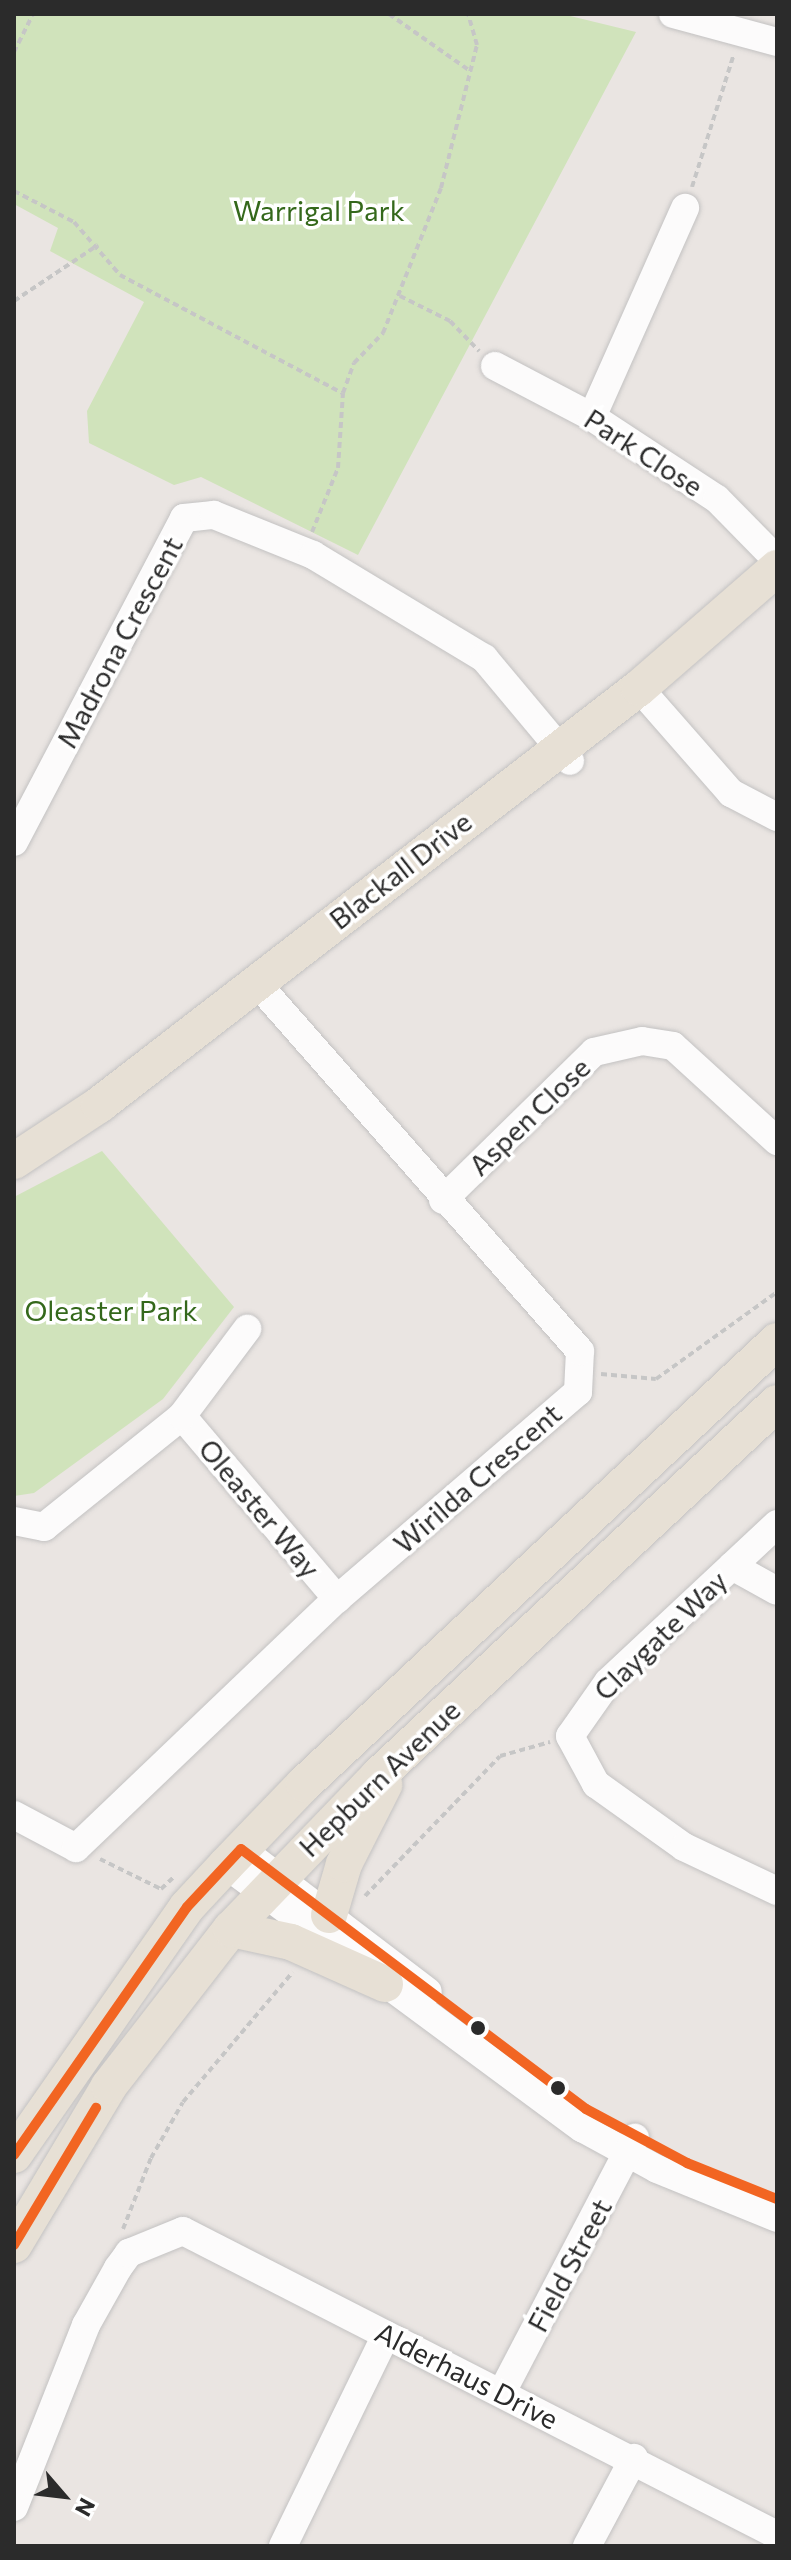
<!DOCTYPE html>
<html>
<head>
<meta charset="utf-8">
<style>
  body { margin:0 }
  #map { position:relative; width:791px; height:2560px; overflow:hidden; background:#eae5e2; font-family:Commissioner,sans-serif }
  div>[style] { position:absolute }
  .green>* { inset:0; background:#d0e3bb }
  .path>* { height:4px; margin-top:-2px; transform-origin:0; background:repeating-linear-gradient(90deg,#c6c6c6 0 6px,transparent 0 10px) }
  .roads { filter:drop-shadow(0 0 2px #c3c2c2) drop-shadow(0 0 2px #c3c2c2) }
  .minor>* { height:28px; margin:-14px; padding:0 14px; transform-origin:14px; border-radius:14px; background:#fcfbfb }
  .major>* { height:36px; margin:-18px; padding:0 18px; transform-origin:18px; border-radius:18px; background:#e7e0d5 }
  .bus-1>* { height:10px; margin:-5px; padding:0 5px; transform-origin:5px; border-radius:5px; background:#f26522 }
  .dots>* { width:22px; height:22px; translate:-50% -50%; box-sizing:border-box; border:4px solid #fff; border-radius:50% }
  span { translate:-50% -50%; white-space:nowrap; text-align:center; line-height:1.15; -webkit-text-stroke:7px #fff; paint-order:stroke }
  .park-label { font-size:28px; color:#34681b }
  .street-label { font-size:28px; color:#2b2b2b }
  .frame { position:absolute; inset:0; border:16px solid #2b2b2b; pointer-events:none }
  .north { position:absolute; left:24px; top:2456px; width:80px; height:80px; -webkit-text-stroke:6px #fff; paint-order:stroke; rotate:118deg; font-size:22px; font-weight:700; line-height:32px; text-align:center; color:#2b2b2b }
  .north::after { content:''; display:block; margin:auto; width:28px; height:36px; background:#2b2b2b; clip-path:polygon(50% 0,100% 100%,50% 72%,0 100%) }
</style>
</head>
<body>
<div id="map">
  <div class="green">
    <i style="clip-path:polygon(16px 14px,562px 14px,636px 32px,358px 555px,201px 477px,174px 485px,89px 443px,87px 411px,144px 302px,50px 251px,58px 228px,14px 204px)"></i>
    <i style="clip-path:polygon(102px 1151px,234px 1307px,163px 1399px,34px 1493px,14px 1496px,14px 1197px)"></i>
  </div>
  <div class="path">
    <i style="left:389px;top:14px;width:99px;rotate:35.1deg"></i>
    <i style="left:14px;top:52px;width:42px;rotate:-63.4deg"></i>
    <i style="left:692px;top:187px;width:139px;rotate:-72.5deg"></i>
    <i style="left:14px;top:191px;width:68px;rotate:27.3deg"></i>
    <i style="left:74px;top:222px;width:70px;rotate:49deg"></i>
    <i style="left:120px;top:275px;width:251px;rotate:28deg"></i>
    <i style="left:400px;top:296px;width:56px;rotate:26.6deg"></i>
    <i style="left:450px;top:321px;width:42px;rotate:46deg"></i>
    <i style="left:14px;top:301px;width:101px;rotate:-33.7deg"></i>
    <i style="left:312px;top:532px;width:69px;rotate:-67.9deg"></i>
    <i style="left:338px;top:468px;width:75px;rotate:-86.2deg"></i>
    <i style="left:343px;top:393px;width:32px;rotate:-70deg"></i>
    <i style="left:354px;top:363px;width:42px;rotate:-46deg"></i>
    <i style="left:383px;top:333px;width:156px;rotate:-68.2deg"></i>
    <i style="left:441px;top:188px;width:147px;rotate:-75.9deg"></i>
    <i style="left:477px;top:45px;width:32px;rotate:-106deg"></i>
    <i style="left:601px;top:1374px;width:55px;rotate:5.2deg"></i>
    <i style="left:656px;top:1379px;width:149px;rotate:-35.7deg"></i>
    <i style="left:100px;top:1859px;width:68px;rotate:26.2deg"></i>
    <i style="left:161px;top:1889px;width:19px;rotate:-43deg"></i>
    <i style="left:365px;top:1896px;width:194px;rotate:-46deg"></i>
    <i style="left:500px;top:1756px;width:52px;rotate:-15.6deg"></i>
    <i style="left:123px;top:2229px;width:76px;rotate:-68.5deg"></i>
    <i style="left:151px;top:2158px;width:64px;rotate:-60.3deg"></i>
    <i style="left:183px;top:2102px;width:170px;rotate:-49.8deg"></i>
  </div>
  <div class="roads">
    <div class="minor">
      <i style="left:673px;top:14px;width:108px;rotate:15.1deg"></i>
      <i style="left:495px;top:366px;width:110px;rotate:27.7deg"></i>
      <i style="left:592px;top:417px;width:149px;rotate:33.3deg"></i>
      <i style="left:717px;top:499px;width:86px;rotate:45.5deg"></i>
      <i style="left:592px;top:417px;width:229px;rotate:-66deg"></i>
      <i style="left:639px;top:688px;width:140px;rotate:48.8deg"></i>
      <i style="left:731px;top:793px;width:52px;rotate:27.6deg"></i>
      <i style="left:14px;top:842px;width:366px;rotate:-62.3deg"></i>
      <i style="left:184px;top:518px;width:30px;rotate:-6deg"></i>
      <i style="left:214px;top:515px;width:107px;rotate:22deg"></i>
      <i style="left:313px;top:555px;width:200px;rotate:31.1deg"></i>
      <i style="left:484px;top:658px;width:134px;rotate:50.1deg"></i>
      <i style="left:443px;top:1200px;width:211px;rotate:-44.4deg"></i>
      <i style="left:594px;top:1052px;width:49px;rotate:-12.9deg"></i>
      <i style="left:642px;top:1041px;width:31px;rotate:9deg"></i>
      <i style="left:673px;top:1046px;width:141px;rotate:42.4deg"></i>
      <i style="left:182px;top:1416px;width:240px;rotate:49.7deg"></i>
      <i style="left:14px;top:1521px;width:31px;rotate:11deg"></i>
      <i style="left:44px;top:1527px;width:177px;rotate:-38.8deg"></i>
      <i style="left:182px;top:1416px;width:109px;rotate:-53.2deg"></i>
      <i style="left:777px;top:1524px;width:231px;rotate:136.9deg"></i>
      <i style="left:608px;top:1682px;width:66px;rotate:125.1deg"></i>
      <i style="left:570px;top:1736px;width:55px;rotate:61.6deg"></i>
      <i style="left:596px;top:1784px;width:108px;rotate:35.6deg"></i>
      <i style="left:684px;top:1847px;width:103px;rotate:25.3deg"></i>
      <i style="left:732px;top:1566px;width:51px;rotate:29.1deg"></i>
      <i style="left:14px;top:1815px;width:70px;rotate:28deg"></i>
      <i style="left:76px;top:1848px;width:361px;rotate:-43.7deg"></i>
      <i style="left:337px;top:1599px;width:318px;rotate:-40.7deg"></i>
      <i style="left:578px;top:1392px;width:41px;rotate:-87.2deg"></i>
      <i style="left:580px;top:1351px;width:491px;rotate:-131.3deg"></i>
      <i style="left:241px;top:1849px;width:235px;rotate:37.4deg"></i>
      <i style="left:226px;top:1865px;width:443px;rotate:36.5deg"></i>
      <i style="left:582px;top:2128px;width:85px;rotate:28.7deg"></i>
      <i style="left:657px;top:2169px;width:130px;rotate:22.2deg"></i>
      <i style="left:502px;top:2392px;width:287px;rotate:-62.4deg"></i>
      <i style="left:14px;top:2507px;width:196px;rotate:-68.4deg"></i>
      <i style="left:86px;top:2325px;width:65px;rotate:-60.7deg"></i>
      <i style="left:118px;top:2268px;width:19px;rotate:-54deg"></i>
      <i style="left:129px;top:2253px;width:58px;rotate:-22.2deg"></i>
      <i style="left:183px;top:2231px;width:667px;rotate:27.1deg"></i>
      <i style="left:283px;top:2546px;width:235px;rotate:-64deg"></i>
      <i style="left:587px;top:2546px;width:100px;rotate:-61.9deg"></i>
    </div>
    <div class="major">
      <i style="left:14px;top:1161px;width:102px;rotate:-33.4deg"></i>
      <i style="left:99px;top:1105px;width:682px;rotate:-37.68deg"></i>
      <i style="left:639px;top:688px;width:183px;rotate:-41deg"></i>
      <i style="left:329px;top:1915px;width:53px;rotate:-73.6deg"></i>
      <i style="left:344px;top:1864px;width:89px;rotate:-63.1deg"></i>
      <i style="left:231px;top:1929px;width:61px;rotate:12.2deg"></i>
      <i style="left:291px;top:1942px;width:103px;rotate:24.1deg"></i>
      <i style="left:14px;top:2155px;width:302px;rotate:-55.1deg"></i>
      <i style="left:187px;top:1907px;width:57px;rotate:-47.1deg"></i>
      <i style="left:226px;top:1865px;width:112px;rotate:-46.1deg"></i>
      <i style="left:304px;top:1784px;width:648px;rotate:-43.12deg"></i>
      <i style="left:14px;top:2245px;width:185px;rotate:-59.1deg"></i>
      <i style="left:109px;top:2086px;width:199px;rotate:-52.2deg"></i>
      <i style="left:231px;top:1929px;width:212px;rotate:-46.1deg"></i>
      <i style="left:378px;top:1776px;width:546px;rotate:-43.07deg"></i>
    </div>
  </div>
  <div class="bus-1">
    <i style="left:14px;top:2155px;width:302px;rotate:-55.1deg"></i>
    <i style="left:187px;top:1907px;width:79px;rotate:-47deg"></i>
    <i style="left:241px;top:1849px;width:432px;rotate:37deg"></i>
    <i style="left:586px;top:2109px;width:115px;rotate:28.1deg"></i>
    <i style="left:687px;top:2163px;width:97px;rotate:21.8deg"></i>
    <i style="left:14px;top:2245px;width:160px;rotate:-59.1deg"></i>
  </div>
  <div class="dots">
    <i style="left:478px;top:2028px;background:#2b2b2b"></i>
    <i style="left:558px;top:2088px;background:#2b2b2b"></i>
  </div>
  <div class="park-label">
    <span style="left:319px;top:210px">Warrigal Park</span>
    <span style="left:111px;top:1310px">Oleaster Park</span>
  </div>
  <div class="street-label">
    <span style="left:644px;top:452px;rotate:33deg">Park Close</span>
    <span style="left:119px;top:642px;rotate:-62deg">Madrona Crescent</span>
    <span style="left:400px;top:870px;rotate:-38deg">Blackall Drive</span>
    <span style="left:529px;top:1116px;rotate:-44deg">Aspen Close</span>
    <span style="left:477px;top:1478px;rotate:-41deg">Wirilda Crescent</span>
    <span style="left:260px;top:1508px;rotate:50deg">Oleaster Way</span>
    <span style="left:660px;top:1635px;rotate:-44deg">Claygate Way</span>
    <span style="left:379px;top:1778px;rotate:-44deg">Hepburn Avenue</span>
    <span style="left:569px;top:2265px;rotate:-62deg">Field Street</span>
    <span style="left:467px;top:2375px;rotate:27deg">Alderhaus Drive</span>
  </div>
  <div class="frame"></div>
  <div class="north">N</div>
</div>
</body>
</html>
